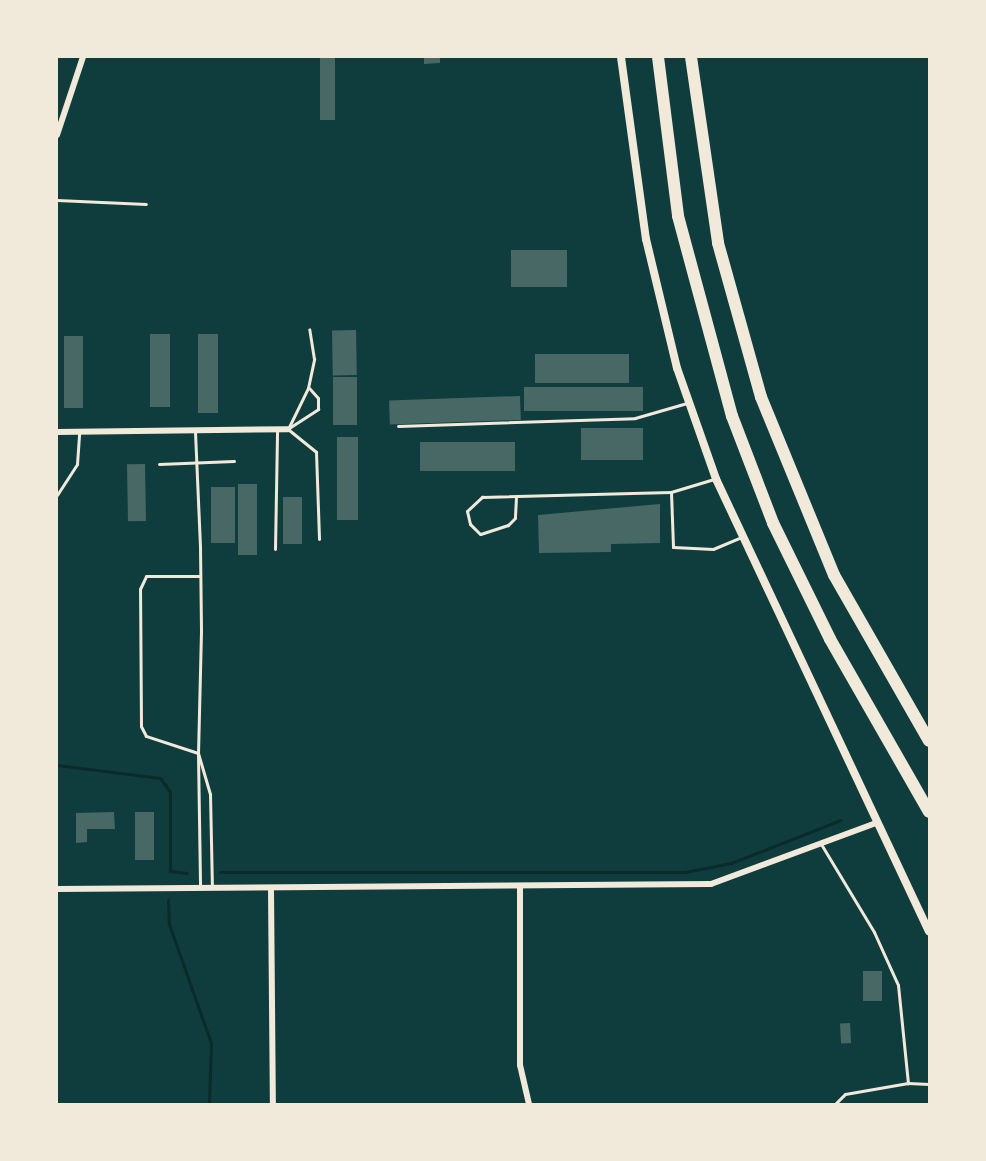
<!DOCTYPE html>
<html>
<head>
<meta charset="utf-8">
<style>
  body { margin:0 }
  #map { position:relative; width:986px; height:1161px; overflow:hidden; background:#0f3d3e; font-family:Raleway,sans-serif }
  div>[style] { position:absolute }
  .stream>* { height:3px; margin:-1.5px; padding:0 1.5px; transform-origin:1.5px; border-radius:1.5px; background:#0a2a2b }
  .building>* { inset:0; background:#486865; transform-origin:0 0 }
  .service>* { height:3px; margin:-1.5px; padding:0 1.5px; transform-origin:1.5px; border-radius:1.5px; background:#f1e9da }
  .minor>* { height:6px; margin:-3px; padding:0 3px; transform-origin:3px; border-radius:3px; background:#f1e9da }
  .tertiary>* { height:8px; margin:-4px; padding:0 4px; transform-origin:4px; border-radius:4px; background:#f1e9da }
  .motorway>* { height:12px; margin:-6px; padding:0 6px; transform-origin:6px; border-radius:6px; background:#f1e9da }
  span { translate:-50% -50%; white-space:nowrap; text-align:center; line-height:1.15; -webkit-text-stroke:6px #f1e9da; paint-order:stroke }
  .frame { position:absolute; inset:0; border:58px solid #f1e9da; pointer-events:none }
</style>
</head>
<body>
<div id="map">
  <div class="stream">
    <i style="left:57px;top:765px;width:104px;rotate:7.2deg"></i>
    <i style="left:160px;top:778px;width:17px;rotate:54deg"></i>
    <i style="left:170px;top:792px;width:79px;rotate:90deg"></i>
    <i style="left:170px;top:871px;width:17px;rotate:7deg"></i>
    <i style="left:220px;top:872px;width:465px"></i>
    <i style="left:685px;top:872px;width:47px;rotate:-11.1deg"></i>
    <i style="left:731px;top:863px;width:118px;rotate:-21.4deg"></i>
    <i style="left:168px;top:900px;width:24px;rotate:88deg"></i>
    <i style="left:169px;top:924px;width:126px;rotate:70.6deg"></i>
    <i style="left:211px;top:1043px;width:61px;rotate:91.9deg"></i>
  </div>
  <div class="building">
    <i style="left:320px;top:57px;width:15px;height:63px"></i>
    <i style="clip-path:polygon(424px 57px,440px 57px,440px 63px,424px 64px)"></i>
    <i style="left:567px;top:250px;width:37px;height:56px;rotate:90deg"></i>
    <i style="left:356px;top:330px;width:45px;height:24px;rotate:89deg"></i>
    <i style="left:150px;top:334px;width:20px;height:73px"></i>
    <i style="left:198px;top:334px;width:20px;height:79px"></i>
    <i style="left:83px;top:336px;width:72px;height:19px;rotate:90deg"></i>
    <i style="left:629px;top:354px;width:29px;height:94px;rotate:90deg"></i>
    <i style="left:333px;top:377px;width:24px;height:48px"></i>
    <i style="left:643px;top:387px;width:24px;height:119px;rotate:90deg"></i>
    <i style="left:520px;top:396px;width:24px;height:131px;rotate:88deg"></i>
    <i style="left:581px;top:428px;width:62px;height:32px"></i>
    <i style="left:337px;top:437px;width:21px;height:83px"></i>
    <i style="left:515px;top:442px;width:29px;height:95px;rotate:90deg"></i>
    <i style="left:145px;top:464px;width:57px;height:18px;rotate:89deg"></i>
    <i style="left:238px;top:484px;width:19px;height:71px"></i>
    <i style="left:211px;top:487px;width:24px;height:56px"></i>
    <i style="left:283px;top:497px;width:19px;height:47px"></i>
    <i style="clip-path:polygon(660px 504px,660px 543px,611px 544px,611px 552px,539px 553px,538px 515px)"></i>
    <i style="clip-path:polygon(114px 812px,115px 829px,87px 829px,87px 842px,76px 843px,76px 813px)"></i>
    <i style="left:154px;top:812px;width:48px;height:19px;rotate:90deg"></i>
    <i style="left:882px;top:971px;width:30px;height:19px;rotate:90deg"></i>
    <i style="left:850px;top:1023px;width:20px;height:10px;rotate:87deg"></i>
  </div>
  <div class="service">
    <i style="left:57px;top:200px;width:89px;rotate:2.6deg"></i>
    <i style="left:398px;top:426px;width:237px;rotate:-1.9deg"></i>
    <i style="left:635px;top:418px;width:54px;rotate:-16.1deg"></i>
    <i style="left:289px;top:428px;width:35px;rotate:-33deg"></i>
    <i style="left:318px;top:409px;width:11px;rotate:-90deg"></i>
    <i style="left:318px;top:398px;width:13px;rotate:-132deg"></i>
    <i style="left:288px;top:429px;width:46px;rotate:-64deg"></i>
    <i style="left:308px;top:388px;width:30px;rotate:-78deg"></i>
    <i style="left:314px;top:359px;width:30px;rotate:-99deg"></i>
    <i style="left:289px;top:430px;width:35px;rotate:39deg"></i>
    <i style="left:316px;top:452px;width:87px;rotate:88deg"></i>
    <i style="left:195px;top:432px;width:115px;rotate:87.5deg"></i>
    <i style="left:200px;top:547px;width:84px;rotate:89.3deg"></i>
    <i style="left:201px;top:631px;width:122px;rotate:91.4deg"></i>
    <i style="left:198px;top:753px;width:55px;rotate:-161.9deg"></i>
    <i style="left:146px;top:736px;width:11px;rotate:-117deg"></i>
    <i style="left:141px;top:726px;width:137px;rotate:-90.4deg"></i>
    <i style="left:140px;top:589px;width:14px;rotate:-65deg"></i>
    <i style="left:146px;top:576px;width:54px"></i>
    <i style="left:159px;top:464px;width:75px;rotate:-2.3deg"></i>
    <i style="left:714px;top:479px;width:45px;rotate:163.2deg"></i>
    <i style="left:671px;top:492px;width:55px;rotate:87.9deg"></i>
    <i style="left:673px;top:547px;width:40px;rotate:2.9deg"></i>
    <i style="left:713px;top:549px;width:30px;rotate:-23deg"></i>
    <i style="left:57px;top:495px;width:37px;rotate:-57deg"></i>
    <i style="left:77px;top:464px;width:32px;rotate:-86deg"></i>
    <i style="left:516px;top:497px;width:21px;rotate:93deg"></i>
    <i style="left:515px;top:518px;width:10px;rotate:135deg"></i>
    <i style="left:508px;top:525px;width:29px;rotate:162deg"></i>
    <i style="left:480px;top:534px;width:14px;rotate:-135deg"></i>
    <i style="left:470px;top:524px;width:13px;rotate:-103deg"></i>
    <i style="left:467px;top:511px;width:21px;rotate:-43deg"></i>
    <i style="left:482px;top:497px;width:189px;rotate:-1.5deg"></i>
    <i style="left:275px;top:549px;width:118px;rotate:-89deg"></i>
    <i style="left:198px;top:753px;width:43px;rotate:73.7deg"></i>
    <i style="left:210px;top:794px;width:93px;rotate:88.8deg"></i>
    <i style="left:198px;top:755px;width:131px;rotate:89.1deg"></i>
    <i style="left:821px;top:844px;width:103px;rotate:58.9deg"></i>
    <i style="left:874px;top:932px;width:58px;rotate:65.6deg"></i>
    <i style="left:898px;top:985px;width:99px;rotate:84.2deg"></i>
    <i style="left:908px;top:1083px;width:21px;rotate:3deg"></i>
    <i style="left:835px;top:1104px;width:14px;rotate:-45deg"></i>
    <i style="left:845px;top:1094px;width:64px;rotate:-9.9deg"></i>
  </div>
  <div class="minor">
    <i style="left:57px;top:135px;width:82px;rotate:-71.6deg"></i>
    <i style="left:57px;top:432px;width:231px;rotate:-0.7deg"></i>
    <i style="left:520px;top:888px;width:177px;rotate:90deg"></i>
    <i style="left:520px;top:1065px;width:40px;rotate:77deg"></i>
    <i style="left:57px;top:889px;width:654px;rotate:-0.44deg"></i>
    <i style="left:711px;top:884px;width:176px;rotate:-20.3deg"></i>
    <i style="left:271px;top:889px;width:215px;rotate:89.5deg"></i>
  </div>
  <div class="tertiary">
    <i style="left:621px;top:57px;width:184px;rotate:82.2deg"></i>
    <i style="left:646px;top:239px;width:133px;rotate:76.5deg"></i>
    <i style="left:677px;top:368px;width:118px;rotate:70.6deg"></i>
    <i style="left:716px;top:479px;width:500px;rotate:64.8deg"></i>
  </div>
  <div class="motorway">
    <i style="left:658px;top:57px;width:160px;rotate:82.8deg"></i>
    <i style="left:678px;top:216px;width:207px;rotate:74.9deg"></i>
    <i style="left:732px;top:416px;width:115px;rotate:69deg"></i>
    <i style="left:773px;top:523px;width:129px;rotate:63.8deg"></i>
    <i style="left:830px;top:639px;width:199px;rotate:60.2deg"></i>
    <i style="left:691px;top:57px;width:188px;rotate:81.7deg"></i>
    <i style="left:718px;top:243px;width:160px;rotate:74.4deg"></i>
    <i style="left:761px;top:397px;width:192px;rotate:67.7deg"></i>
    <i style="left:834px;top:575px;width:191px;rotate:60.2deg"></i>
  </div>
  <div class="frame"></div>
</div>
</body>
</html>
